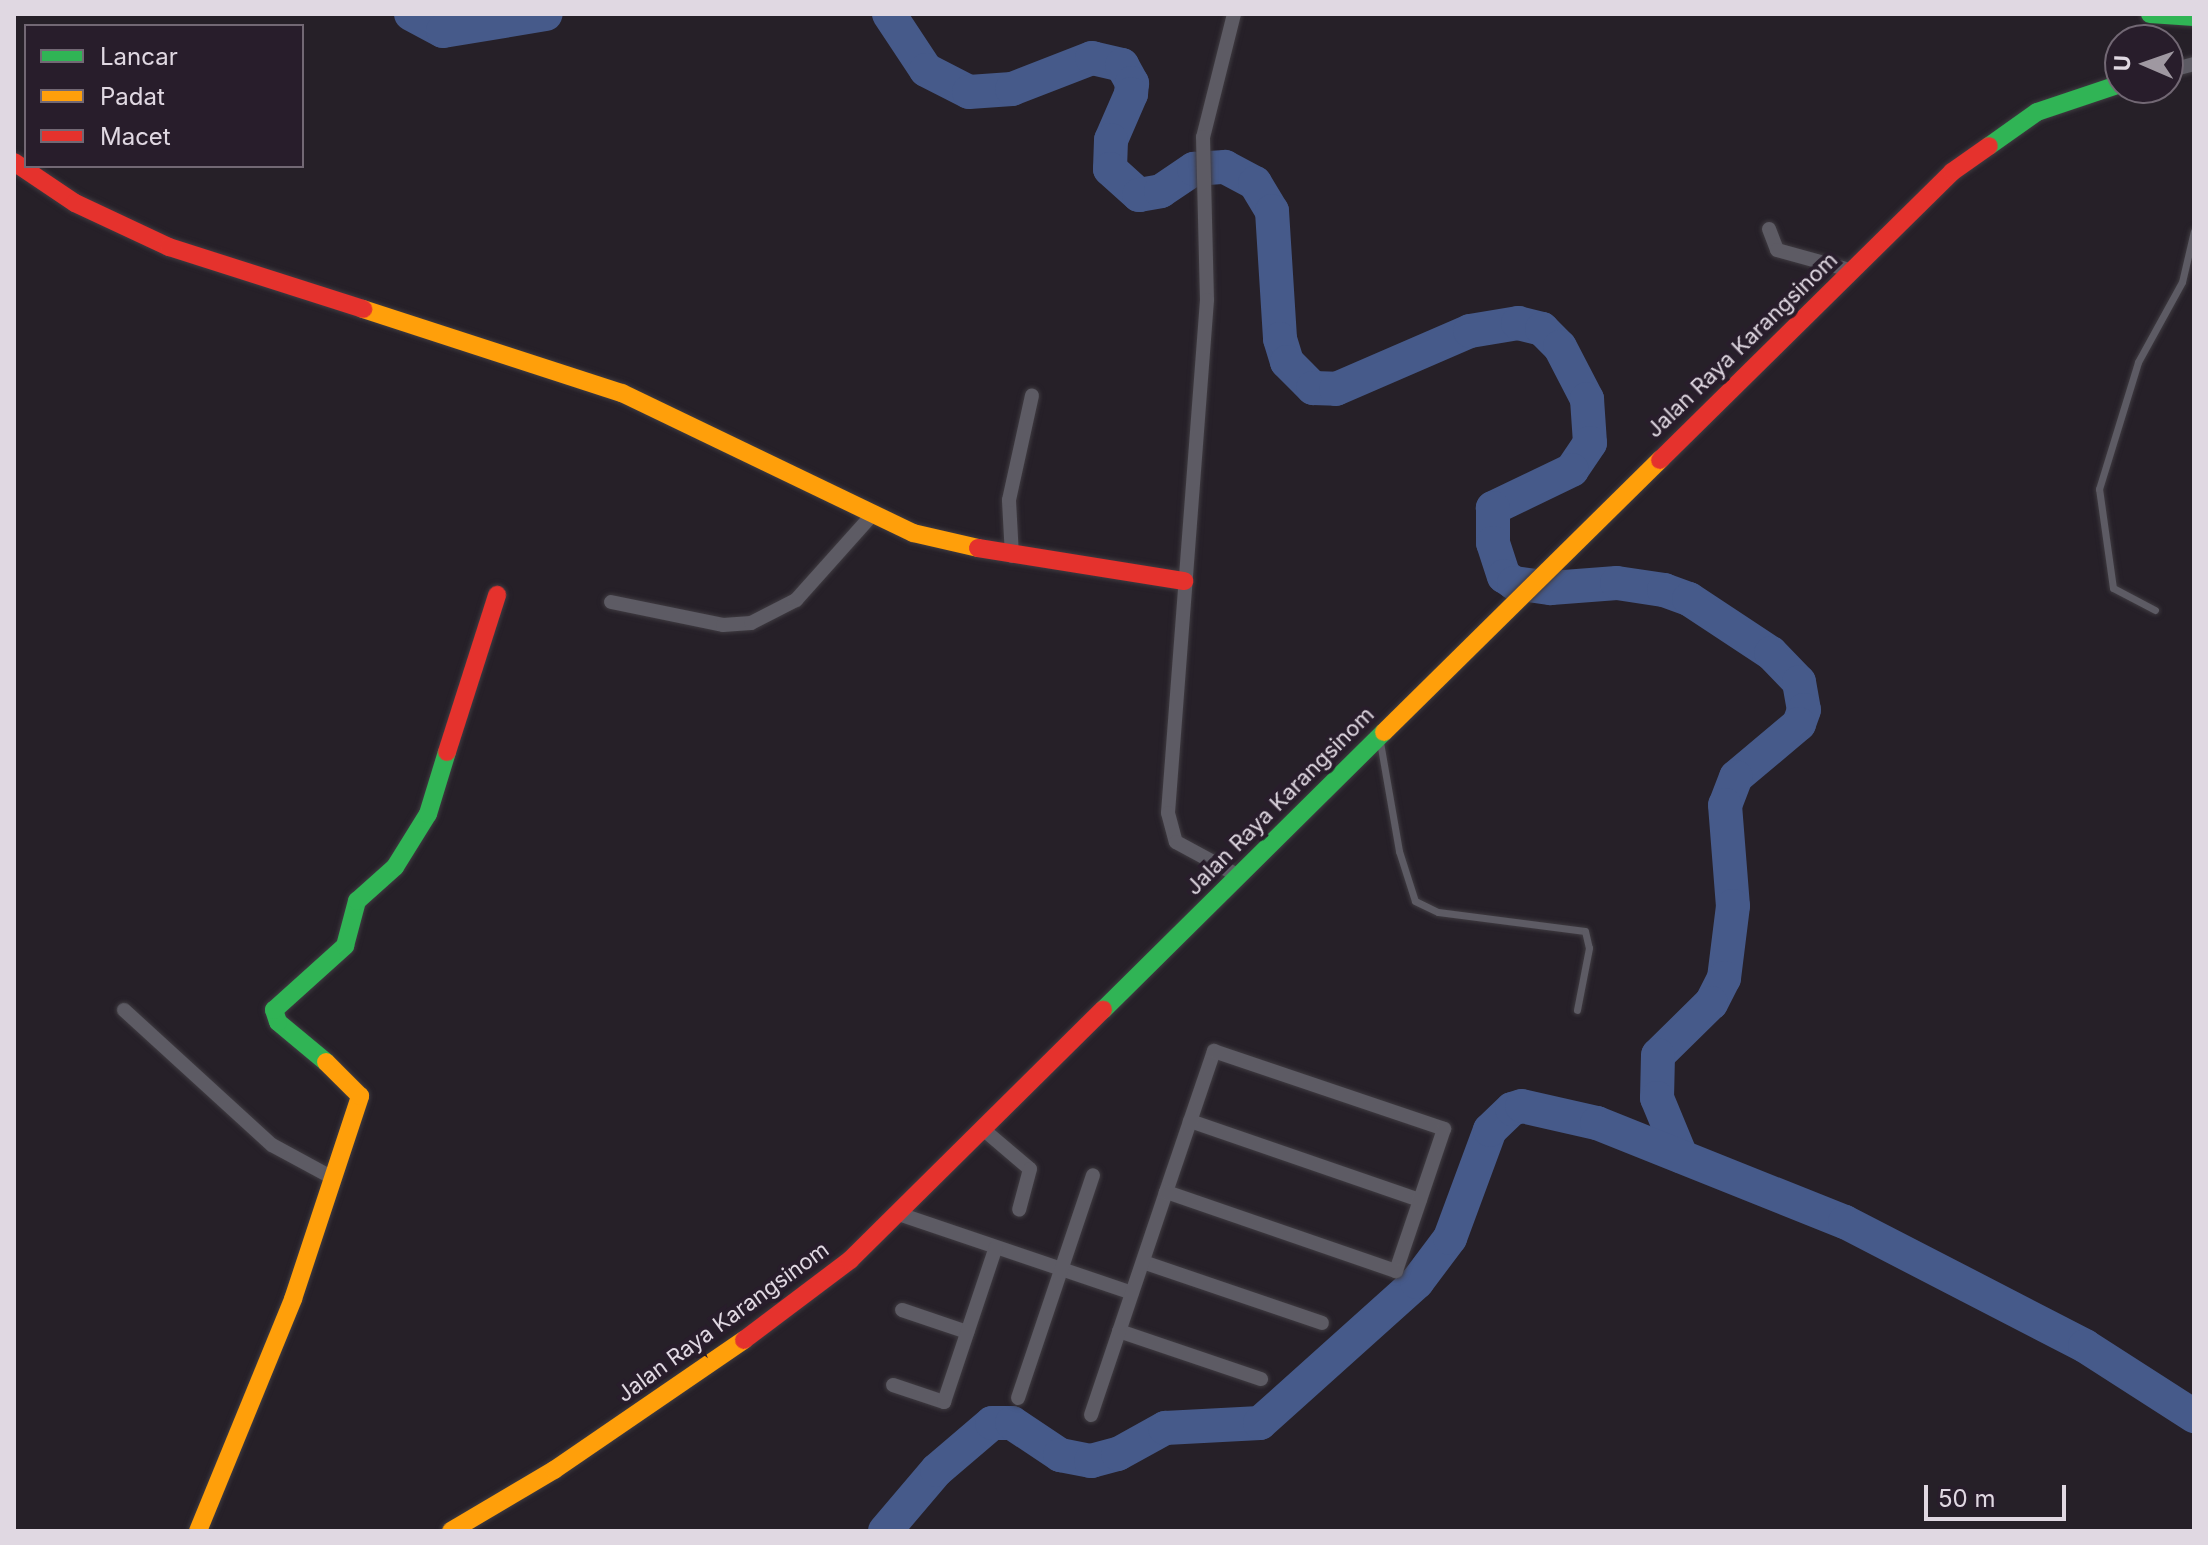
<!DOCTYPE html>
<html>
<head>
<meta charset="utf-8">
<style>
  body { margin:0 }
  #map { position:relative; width:2208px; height:1545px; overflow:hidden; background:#262028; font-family:Inter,sans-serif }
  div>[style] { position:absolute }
  .river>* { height:34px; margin:-17px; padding:0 17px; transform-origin:17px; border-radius:17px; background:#465a8a }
  .roads { filter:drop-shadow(0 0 2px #3f3b41) drop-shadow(0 0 2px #3f3b41) }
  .lane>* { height:7px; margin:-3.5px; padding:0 3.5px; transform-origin:3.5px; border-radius:3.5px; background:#5d5b64 }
  .street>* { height:14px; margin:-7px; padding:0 7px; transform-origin:7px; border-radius:7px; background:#5d5b64 }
  .fast>* { height:18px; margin:-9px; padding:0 9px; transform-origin:9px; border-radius:9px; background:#30b455 }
  .slow>* { height:18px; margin:-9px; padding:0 9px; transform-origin:9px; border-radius:9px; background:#ff9f0a }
  .jam>* { height:18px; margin:-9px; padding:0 9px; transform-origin:9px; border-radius:9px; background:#e5322d }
  span { translate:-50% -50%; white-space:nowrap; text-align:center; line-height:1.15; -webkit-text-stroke:8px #281d2b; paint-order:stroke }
  .street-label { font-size:22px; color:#e0d8e2 }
  .frame { position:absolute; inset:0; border:16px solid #e0d8e2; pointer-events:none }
  .legend { position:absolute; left:24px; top:24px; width:280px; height:144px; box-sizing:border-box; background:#281d2b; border:2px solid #726874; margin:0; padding:10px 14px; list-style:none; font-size:24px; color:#e0d8e2 }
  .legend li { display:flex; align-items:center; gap:16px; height:40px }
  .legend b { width:40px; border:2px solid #726874 }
  .north { position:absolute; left:2104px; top:24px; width:80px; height:80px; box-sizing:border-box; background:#281d2b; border:2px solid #726874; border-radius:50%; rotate:272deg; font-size:22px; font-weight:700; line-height:32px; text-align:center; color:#e0d8e2 }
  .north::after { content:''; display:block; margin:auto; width:28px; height:36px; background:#9f98a1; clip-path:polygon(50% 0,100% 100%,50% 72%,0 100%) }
  .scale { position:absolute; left:1924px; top:1485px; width:142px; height:36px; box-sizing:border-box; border:4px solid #e0d8e2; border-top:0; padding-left:10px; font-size:24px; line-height:28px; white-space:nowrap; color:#e0d8e2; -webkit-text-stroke:6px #281d2b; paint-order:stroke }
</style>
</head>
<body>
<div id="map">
  <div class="river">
    <i style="left:411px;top:14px;width:36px;rotate:28deg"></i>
    <i style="left:443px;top:31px;width:104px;rotate:-9.4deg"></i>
    <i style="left:889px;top:14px;width:67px;rotate:56.5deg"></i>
    <i style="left:926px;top:70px;width:48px;rotate:27.1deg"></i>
    <i style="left:969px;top:92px;width:43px;rotate:-4deg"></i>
    <i style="left:1012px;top:89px;width:86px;rotate:-21.2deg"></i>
    <i style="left:1092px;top:58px;width:31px;rotate:13deg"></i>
    <i style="left:1122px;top:65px;width:21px;rotate:61deg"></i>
    <i style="left:1132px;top:83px;width:11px;rotate:95deg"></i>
    <i style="left:1131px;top:94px;width:50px;rotate:113.5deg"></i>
    <i style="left:1111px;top:140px;width:29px;rotate:92deg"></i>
    <i style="left:1110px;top:169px;width:39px;rotate:42deg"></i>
    <i style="left:1139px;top:195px;width:22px;rotate:-10deg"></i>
    <i style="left:1161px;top:191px;width:40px;rotate:-34deg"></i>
    <i style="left:1194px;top:169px;width:31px;rotate:-4deg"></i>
    <i style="left:1225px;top:167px;width:34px;rotate:28deg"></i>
    <i style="left:1255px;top:183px;width:33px;rotate:59deg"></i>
    <i style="left:1272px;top:211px;width:128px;rotate:86.4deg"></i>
    <i style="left:1280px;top:339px;width:24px;rotate:73deg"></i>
    <i style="left:1287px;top:362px;width:37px;rotate:45deg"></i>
    <i style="left:1313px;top:388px;width:23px;rotate:2deg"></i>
    <i style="left:1336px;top:389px;width:146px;rotate:-23.4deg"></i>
    <i style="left:1470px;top:331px;width:49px;rotate:-9.5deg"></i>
    <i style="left:1518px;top:323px;width:25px;rotate:14deg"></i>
    <i style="left:1542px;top:329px;width:25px;rotate:45deg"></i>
    <i style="left:1560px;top:347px;width:59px;rotate:62.6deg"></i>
    <i style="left:1587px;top:399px;width:44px;rotate:86.1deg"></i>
    <i style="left:1590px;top:443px;width:32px;rotate:124deg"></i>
    <i style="left:1572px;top:470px;width:88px;rotate:154.3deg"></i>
    <i style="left:1493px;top:508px;width:35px;rotate:90deg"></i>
    <i style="left:1493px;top:543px;width:35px;rotate:72deg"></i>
    <i style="left:1504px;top:576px;width:12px;rotate:35deg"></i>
    <i style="left:1514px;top:583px;width:37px;rotate:8deg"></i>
    <i style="left:1551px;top:588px;width:66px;rotate:-4.3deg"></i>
    <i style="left:1617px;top:583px;width:48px;rotate:8.5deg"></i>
    <i style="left:1664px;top:590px;width:27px;rotate:20deg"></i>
    <i style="left:1689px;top:599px;width:98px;rotate:33.4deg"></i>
    <i style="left:1771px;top:653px;width:40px;rotate:46deg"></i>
    <i style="left:1799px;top:682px;width:28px;rotate:80deg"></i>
    <i style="left:1804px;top:710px;width:15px;rotate:110deg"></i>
    <i style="left:1799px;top:724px;width:82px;rotate:139.9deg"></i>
    <i style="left:1736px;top:777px;width:30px;rotate:111deg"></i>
    <i style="left:1725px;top:805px;width:101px;rotate:85.5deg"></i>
    <i style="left:1733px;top:906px;width:73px;rotate:97.1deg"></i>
    <i style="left:1724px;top:978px;width:28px;rotate:117deg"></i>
    <i style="left:1711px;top:1003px;width:74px;rotate:135.5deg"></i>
    <i style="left:1658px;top:1055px;width:43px;rotate:91.3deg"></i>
    <i style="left:1657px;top:1098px;width:63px;rotate:67.5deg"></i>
    <i style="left:885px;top:1531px;width:80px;rotate:-49.6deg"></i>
    <i style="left:937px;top:1470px;width:72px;rotate:-40.5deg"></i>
    <i style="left:992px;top:1423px;width:20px"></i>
    <i style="left:1012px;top:1423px;width:58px;rotate:33.7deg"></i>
    <i style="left:1060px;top:1455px;width:32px;rotate:11deg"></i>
    <i style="left:1091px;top:1461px;width:28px;rotate:-15deg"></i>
    <i style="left:1118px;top:1454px;width:54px;rotate:-29deg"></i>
    <i style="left:1165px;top:1428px;width:95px;rotate:-3deg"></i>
    <i style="left:1260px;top:1423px;width:211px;rotate:-41.9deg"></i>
    <i style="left:1417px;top:1282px;width:55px;rotate:-53.1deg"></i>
    <i style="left:1450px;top:1238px;width:115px;rotate:-69.7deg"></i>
    <i style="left:1490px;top:1130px;width:30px;rotate:-44deg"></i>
    <i style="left:1512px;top:1109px;width:10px;rotate:-17deg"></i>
    <i style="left:1522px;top:1106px;width:77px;rotate:12.8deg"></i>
    <i style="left:1597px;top:1123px;width:267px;rotate:21.8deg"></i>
    <i style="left:1845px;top:1222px;width:270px;rotate:27.3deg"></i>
    <i style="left:2085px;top:1346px;width:130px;rotate:32.7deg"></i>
  </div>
  <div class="roads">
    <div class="lane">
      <i style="left:2155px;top:610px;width:47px;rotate:-152.4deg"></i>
      <i style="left:2113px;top:588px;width:100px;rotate:-98deg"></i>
      <i style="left:2099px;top:489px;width:133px;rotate:-72.9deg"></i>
      <i style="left:2138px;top:362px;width:91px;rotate:-61.2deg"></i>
      <i style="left:2182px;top:282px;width:52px;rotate:-76.8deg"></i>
      <i style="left:1380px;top:742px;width:111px;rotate:80.1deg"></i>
      <i style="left:1399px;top:851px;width:52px;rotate:72.3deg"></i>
      <i style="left:1415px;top:901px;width:25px;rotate:26deg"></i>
      <i style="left:1438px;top:912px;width:148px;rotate:7.4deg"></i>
      <i style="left:1585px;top:931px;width:17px;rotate:77deg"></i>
      <i style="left:1589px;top:948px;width:63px;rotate:101deg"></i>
    </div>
    <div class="street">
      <i style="left:1234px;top:14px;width:127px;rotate:104.1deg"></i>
      <i style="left:1203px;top:137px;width:163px;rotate:88.6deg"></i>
      <i style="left:1207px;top:300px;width:514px;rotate:94.35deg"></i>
      <i style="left:1168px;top:813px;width:30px;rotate:75deg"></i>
      <i style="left:1176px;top:842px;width:72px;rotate:28.4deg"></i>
      <i style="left:2168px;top:71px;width:27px;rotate:-15deg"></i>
      <i style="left:1769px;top:229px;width:22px;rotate:69deg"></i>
      <i style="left:1777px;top:250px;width:79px;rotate:15.4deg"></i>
      <i style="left:1012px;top:556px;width:56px;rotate:-93.1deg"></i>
      <i style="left:1009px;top:500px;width:107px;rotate:-77.6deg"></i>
      <i style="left:611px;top:602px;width:114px;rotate:11.6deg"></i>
      <i style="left:723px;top:625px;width:28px;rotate:-4deg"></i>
      <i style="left:751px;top:623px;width:51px;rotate:-27.1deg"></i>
      <i style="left:796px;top:600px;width:114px;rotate:-48.2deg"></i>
      <i style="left:124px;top:1010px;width:200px;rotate:42.4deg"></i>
      <i style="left:272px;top:1145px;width:69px;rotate:28.4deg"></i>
      <i style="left:1190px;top:1121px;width:243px;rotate:19deg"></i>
      <i style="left:984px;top:1130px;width:60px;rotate:40.3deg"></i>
      <i style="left:1030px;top:1169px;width:42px;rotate:105deg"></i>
      <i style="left:896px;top:1213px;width:249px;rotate:18.7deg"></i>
      <i style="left:1143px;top:1262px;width:189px;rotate:18.8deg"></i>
      <i style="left:902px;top:1310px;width:69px;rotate:18.7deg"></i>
      <i style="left:1119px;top:1331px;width:150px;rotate:18.7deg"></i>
      <i style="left:893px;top:1385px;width:54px;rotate:18.4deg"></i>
      <i style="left:944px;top:1402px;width:163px;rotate:-71.5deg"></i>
      <i style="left:1018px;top:1398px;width:235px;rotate:-71.4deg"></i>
      <i style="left:1091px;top:1415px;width:235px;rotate:-71.4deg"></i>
      <i style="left:1166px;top:1192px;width:149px;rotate:-71.2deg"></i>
      <i style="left:1214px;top:1051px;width:243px;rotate:18.7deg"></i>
      <i style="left:1444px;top:1129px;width:150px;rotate:108.7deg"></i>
      <i style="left:1396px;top:1271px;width:243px;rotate:-161deg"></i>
    </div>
    <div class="fast">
      <i style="left:2150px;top:14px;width:44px;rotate:3.9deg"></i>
      <i style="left:1989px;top:146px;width:59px;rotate:-35.3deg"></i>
      <i style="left:2037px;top:112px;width:88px;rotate:-18.6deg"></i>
      <i style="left:1103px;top:1010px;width:395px;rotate:-44.7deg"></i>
      <i style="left:326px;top:1062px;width:62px;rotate:-140.2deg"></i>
      <i style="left:278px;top:1022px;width:13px;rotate:-108deg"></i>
      <i style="left:274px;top:1010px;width:96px;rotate:-42deg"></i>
      <i style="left:345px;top:946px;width:47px;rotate:-75.1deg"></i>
      <i style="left:357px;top:901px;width:51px;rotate:-41.8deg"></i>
      <i style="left:395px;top:867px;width:62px;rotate:-58.1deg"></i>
      <i style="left:428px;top:814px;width:65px;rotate:-73deg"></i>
    </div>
    <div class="slow">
      <i style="left:363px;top:309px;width:272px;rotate:18deg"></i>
      <i style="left:622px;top:393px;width:323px;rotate:25.7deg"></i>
      <i style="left:913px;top:533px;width:67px;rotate:13deg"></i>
      <i style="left:1384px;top:732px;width:388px;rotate:-44.6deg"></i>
      <i style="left:198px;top:1531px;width:251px;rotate:-67.7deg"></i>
      <i style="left:293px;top:1299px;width:214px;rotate:-71.7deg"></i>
      <i style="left:360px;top:1096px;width:48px;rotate:-135deg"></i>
      <i style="left:451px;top:1531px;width:120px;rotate:-30.6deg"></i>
      <i style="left:554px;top:1470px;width:230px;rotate:-34.4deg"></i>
    </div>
    <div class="jam">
      <i style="left:14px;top:162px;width:73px;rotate:33.9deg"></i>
      <i style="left:75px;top:203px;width:104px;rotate:25.1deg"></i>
      <i style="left:169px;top:247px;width:204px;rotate:17.7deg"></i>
      <i style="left:1660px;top:460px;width:410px;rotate:-44.6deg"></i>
      <i style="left:1952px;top:172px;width:45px;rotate:-35.1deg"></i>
      <i style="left:978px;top:548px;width:209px;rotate:9.1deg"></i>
      <i style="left:447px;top:752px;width:165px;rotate:-72.3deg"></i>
      <i style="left:744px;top:1340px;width:133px;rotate:-37deg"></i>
      <i style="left:850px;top:1260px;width:356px;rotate:-44.7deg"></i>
    </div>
  </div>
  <div class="street-label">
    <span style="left:1742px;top:345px;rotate:-44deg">Jalan Raya Karangsinom</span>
    <span style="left:1280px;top:801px;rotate:-45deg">Jalan Raya Karangsinom</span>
    <span style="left:723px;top:1322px;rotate:-36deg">Jalan Raya Karangsinom</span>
  </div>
  <div class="frame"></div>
  <ul class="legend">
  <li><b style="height:10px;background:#30b455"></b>Lancar</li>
  <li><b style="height:10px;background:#ff9f0a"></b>Padat</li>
  <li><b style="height:10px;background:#e5322d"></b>Macet</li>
  </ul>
  <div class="north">U</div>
  <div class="scale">50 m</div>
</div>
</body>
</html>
